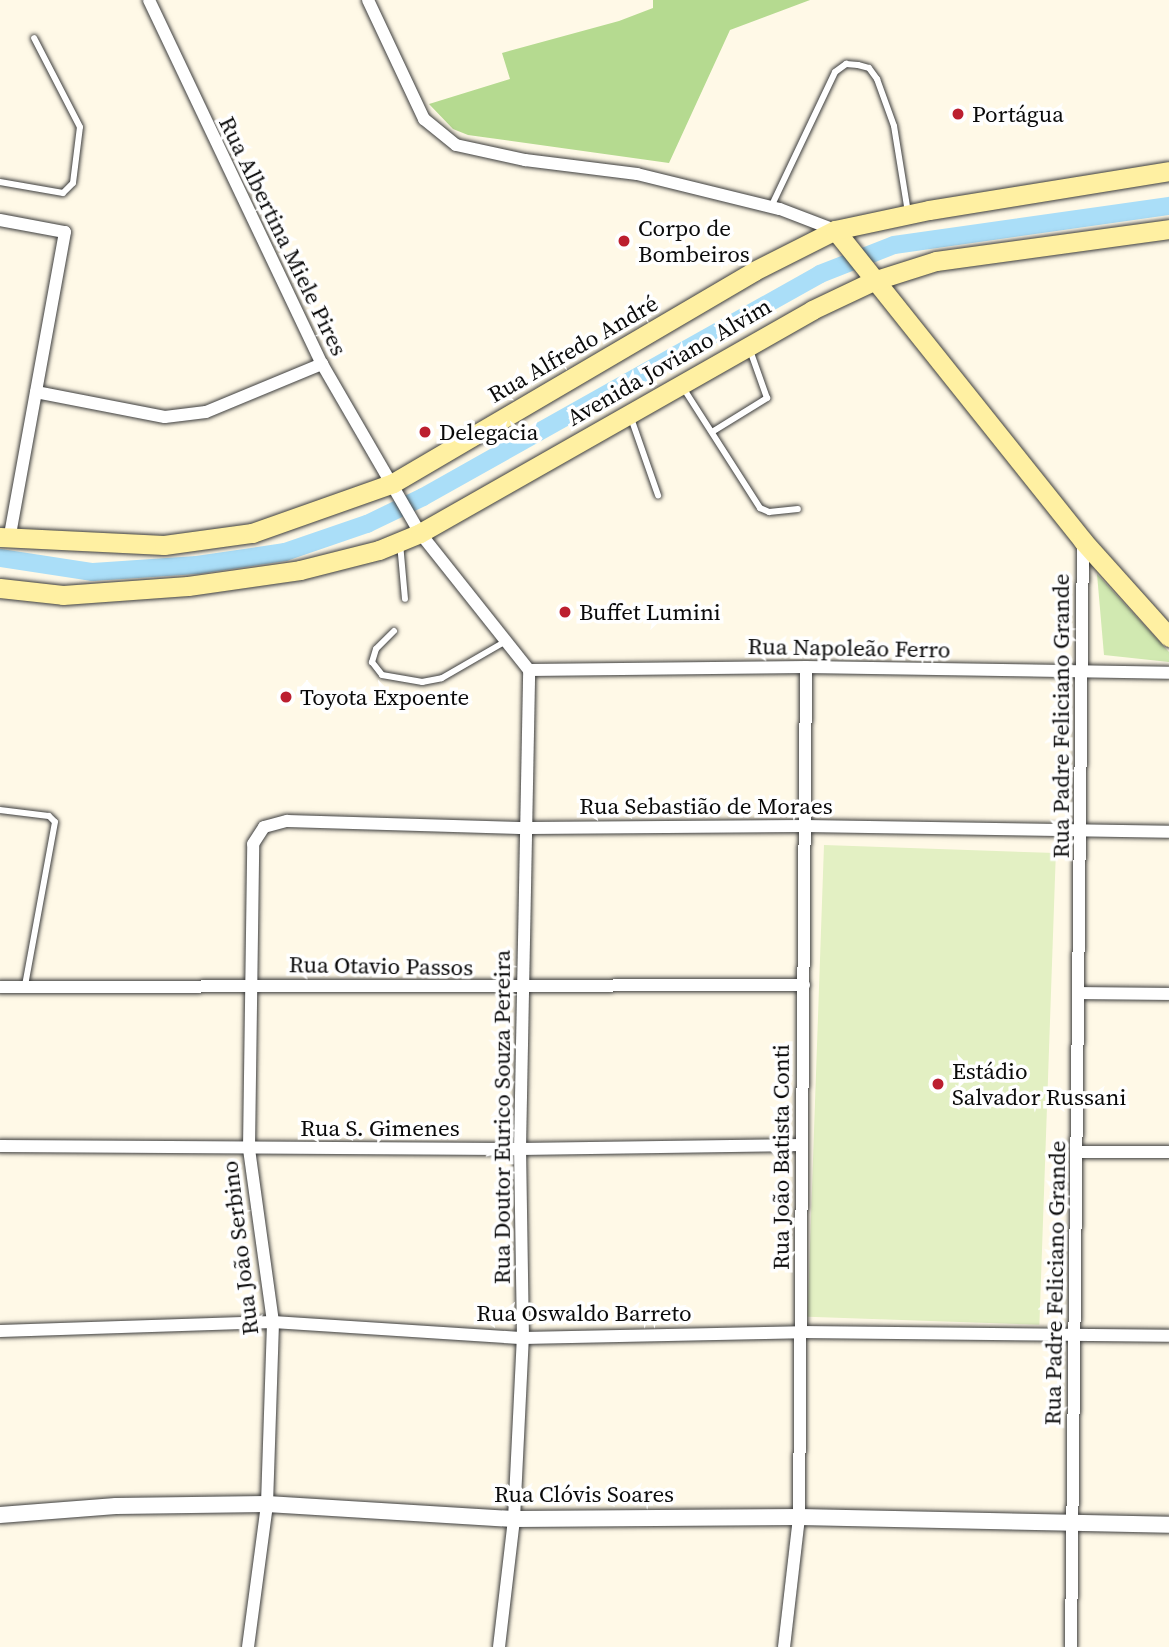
<!DOCTYPE html>
<html>
<head>
<meta charset="utf-8">
<style>
  body { margin:0 }
  #map { position:relative; width:1169px; height:1647px; overflow:hidden; background:#fff9e7; font-family:"Source Serif 4",serif }
  div>[style] { position:absolute }
  .green>* { inset:0; background:#d1e9b1 }
  .forest>* { inset:0; background:#b5da90 }
  .pitch>* { inset:0; background:#e3f0c3; transform-origin:0 0 }
  .canal>* { height:18px; margin:-9px; padding:0 9px; transform-origin:9px; border-radius:9px; background:#aadef8 }
  .roads { filter:drop-shadow(0 0 2px #3d3d3d) drop-shadow(0 0 2px #3d3d3d) }
  .service>* { height:6px; margin:-3px; padding:0 3px; transform-origin:3px; border-radius:3px; background:#fff }
  .minor>* { height:12px; margin:-6px; padding:0 6px; transform-origin:6px; border-radius:6px; background:#fff }
  .tertiary>* { height:16px; margin:-8px; padding:0 8px; transform-origin:8px; border-radius:8px; background:#fff }
  .secondary>* { height:19px; margin:-9.5px; padding:0 9.5px; transform-origin:9.5px; border-radius:9.5px; background:#fff0a2 }
  .dots>* { width:19px; height:19px; translate:-50% -50%; box-sizing:border-box; border:4px solid #fff; border-radius:50% }
  span { translate:-50% -50%; white-space:nowrap; text-align:center; line-height:1.15; -webkit-text-stroke:7px #fff; paint-order:stroke }
  .poi-label { font-size:23px; color:#0a0a0a }
  .left { translate:0 -50%; text-align:left }
  .street-label { font-size:23px; color:#0a0a0a }
</style>
</head>
<body>
<div id="map">
  <div class="green">
    <i style="clip-path:polygon(1097px 574px,1169px 652px,1169px 662px,1104px 655px)"></i>
  </div>
  <div class="forest">
    <i style="clip-path:polygon(653px 0,810px 0,730px 30px,669px 163px,468px 135px,453px 129px,429px 104px,510px 79px,502px 53px,619px 21px,653px 8px)"></i>
  </div>
  <div class="pitch">
    <i style="left:824px;top:845px;width:232px;height:472px;rotate:2deg"></i>
  </div>
  <div class="canal">
    <i style="left:0;top:558px;width:94px;rotate:8.6deg"></i>
    <i style="left:93px;top:572px;width:104px;rotate:-3.9deg"></i>
    <i style="left:197px;top:565px;width:89px;rotate:-8.4deg"></i>
    <i style="left:285px;top:552px;width:87px;rotate:-18.9deg"></i>
    <i style="left:367px;top:524px;width:62px;rotate:-25.7deg"></i>
    <i style="left:423px;top:497px;width:455px;rotate:-29.3deg"></i>
    <i style="left:820px;top:274px;width:79px;rotate:-21.4deg"></i>
    <i style="left:894px;top:245px;width:278px;rotate:-8.1deg"></i>
  </div>
  <div class="roads">
    <div class="service">
      <i style="left:0;top:182px;width:64px;rotate:9.9deg"></i>
      <i style="left:63px;top:193px;width:14px;rotate:-45deg"></i>
      <i style="left:73px;top:183px;width:56px;rotate:-82.9deg"></i>
      <i style="left:80px;top:127px;width:100px;rotate:-117.3deg"></i>
      <i style="left:771px;top:207px;width:149px;rotate:-64.6deg"></i>
      <i style="left:835px;top:72px;width:14px;rotate:-36deg"></i>
      <i style="left:846px;top:64px;width:12px;rotate:5deg"></i>
      <i style="left:858px;top:65px;width:11px;rotate:15deg"></i>
      <i style="left:869px;top:68px;width:14px;rotate:54deg"></i>
      <i style="left:877px;top:79px;width:50px;rotate:70.1deg"></i>
      <i style="left:894px;top:126px;width:87px;rotate:80.8deg"></i>
      <i style="left:682px;top:386px;width:145px;rotate:57.4deg"></i>
      <i style="left:760px;top:508px;width:10px;rotate:24deg"></i>
      <i style="left:769px;top:512px;width:29px;rotate:-6deg"></i>
      <i style="left:631px;top:418px;width:82px;rotate:70.7deg"></i>
      <i style="left:712px;top:432px;width:65px;rotate:-31.7deg"></i>
      <i style="left:767px;top:398px;width:51px;rotate:-109.5deg"></i>
      <i style="left:400px;top:543px;width:56px;rotate:84.9deg"></i>
      <i style="left:394px;top:631px;width:25px;rotate:135deg"></i>
      <i style="left:376px;top:649px;width:14px;rotate:107deg"></i>
      <i style="left:372px;top:662px;width:16px;rotate:52deg"></i>
      <i style="left:382px;top:675px;width:41px;rotate:9.9deg"></i>
      <i style="left:422px;top:682px;width:20px;rotate:-11deg"></i>
      <i style="left:442px;top:678px;width:74px;rotate:-30deg"></i>
      <i style="left:0;top:810px;width:49px;rotate:7deg"></i>
      <i style="left:49px;top:816px;width:8px;rotate:45deg"></i>
      <i style="left:55px;top:822px;width:167px;rotate:100.4deg"></i>
    </div>
    <div class="minor">
      <i style="left:149px;top:0;width:403px;rotate:64.6deg"></i>
      <i style="left:322px;top:364px;width:195px;rotate:59.9deg"></i>
      <i style="left:420px;top:533px;width:175px;rotate:51.5deg"></i>
      <i style="left:368px;top:0;width:132px;rotate:64.8deg"></i>
      <i style="left:424px;top:119px;width:41px;rotate:39.1deg"></i>
      <i style="left:456px;top:145px;width:71px;rotate:12.3deg"></i>
      <i style="left:525px;top:160px;width:113px;rotate:7.1deg"></i>
      <i style="left:637px;top:174px;width:147px;rotate:13.8deg"></i>
      <i style="left:780px;top:209px;width:59px;rotate:20.9deg"></i>
      <i style="left:0;top:220px;width:66px;rotate:10.5deg"></i>
      <i style="left:65px;top:232px;width:312px;rotate:100.3deg"></i>
      <i style="left:36px;top:392px;width:131px;rotate:11deg"></i>
      <i style="left:165px;top:417px;width:41px;rotate:-7deg"></i>
      <i style="left:206px;top:412px;width:126px;rotate:-22.5deg"></i>
      <i style="left:529px;top:670px;width:277px;rotate:-0.6deg"></i>
      <i style="left:806px;top:667px;width:363px;rotate:0.9deg"></i>
      <i style="left:0;top:987px;width:804px;rotate:-0.14deg"></i>
      <i style="left:1080px;top:993px;width:89px;rotate:0.6deg"></i>
      <i style="left:0;top:1146px;width:520px;rotate:0.33deg"></i>
      <i style="left:520px;top:1149px;width:282px;rotate:-0.8deg"></i>
      <i style="left:1078px;top:1152px;width:91px"></i>
      <i style="left:0;top:1331px;width:273px;rotate:-1.9deg"></i>
      <i style="left:273px;top:1322px;width:251px;rotate:3.7deg"></i>
      <i style="left:523px;top:1338px;width:278px;rotate:-1.2deg"></i>
      <i style="left:801px;top:1332px;width:368px;rotate:0.6deg"></i>
      <i style="left:248px;top:1647px;width:144px;rotate:-82.4deg"></i>
      <i style="left:267px;top:1504px;width:182px;rotate:-88.1deg"></i>
      <i style="left:273px;top:1322px;width:176px;rotate:-97.9deg"></i>
      <i style="left:249px;top:1148px;width:304px;rotate:-89.2deg"></i>
      <i style="left:253px;top:844px;width:20px;rotate:-57deg"></i>
      <i style="left:264px;top:827px;width:24px;rotate:-15deg"></i>
      <i style="left:287px;top:821px;width:241px;rotate:1.7deg"></i>
      <i style="left:528px;top:828px;width:277px;rotate:-0.4deg"></i>
      <i style="left:805px;top:826px;width:364px;rotate:0.9deg"></i>
      <i style="left:499px;top:1647px;width:129px;rotate:-83.3deg"></i>
      <i style="left:514px;top:1519px;width:181px;rotate:-87.2deg"></i>
      <i style="left:523px;top:1338px;width:189px;rotate:-90.9deg"></i>
      <i style="left:520px;top:1149px;width:479px;rotate:-88.9deg"></i>
      <i style="left:784px;top:1647px;width:131px;rotate:-83.4deg"></i>
      <i style="left:799px;top:1517px;width:850px;rotate:-89.53deg"></i>
      <i style="left:1071px;top:1647px;width:1106px;rotate:-89.38deg"></i>
    </div>
    <div class="tertiary">
      <i style="left:0;top:1515px;width:116px;rotate:-4.4deg"></i>
      <i style="left:116px;top:1506px;width:151px;rotate:-0.8deg"></i>
      <i style="left:267px;top:1504px;width:247px;rotate:3.5deg"></i>
      <i style="left:514px;top:1519px;width:285px;rotate:-0.4deg"></i>
      <i style="left:799px;top:1517px;width:370px;rotate:1.2deg"></i>
    </div>
    <div class="secondary">
      <i style="left:835px;top:230px;width:398px;rotate:51.4deg"></i>
      <i style="left:1083px;top:541px;width:129px;rotate:48.1deg"></i>
      <i style="left:0;top:537px;width:164px;rotate:2.8deg"></i>
      <i style="left:164px;top:545px;width:89px;rotate:-7.8deg"></i>
      <i style="left:252px;top:533px;width:150px;rotate:-19.5deg"></i>
      <i style="left:393px;top:483px;width:419px;rotate:-30.4deg"></i>
      <i style="left:754px;top:271px;width:91px;rotate:-26.8deg"></i>
      <i style="left:835px;top:230px;width:96px;rotate:-12deg"></i>
      <i style="left:929px;top:210px;width:243px;rotate:-9.2deg"></i>
      <i style="left:0;top:588px;width:63px;rotate:6.3deg"></i>
      <i style="left:63px;top:595px;width:125px;rotate:-4.1deg"></i>
      <i style="left:188px;top:586px;width:113px;rotate:-8.1deg"></i>
      <i style="left:300px;top:570px;width:81px;rotate:-14.2deg"></i>
      <i style="left:379px;top:550px;width:44px;rotate:-22.5deg"></i>
      <i style="left:420px;top:533px;width:451px;rotate:-29.6deg"></i>
      <i style="left:812px;top:310px;width:68px;rotate:-25.4deg"></i>
      <i style="left:873px;top:281px;width:66px;rotate:-17.6deg"></i>
      <i style="left:936px;top:261px;width:235px;rotate:-7.8deg"></i>
    </div>
  </div>
  <div class="dots">
    <i style="left:958px;top:114px;background:#bc1f2f"></i>
    <i style="left:624px;top:241px;background:#bc1f2f"></i>
    <i style="left:425px;top:432px;background:#bc1f2f"></i>
    <i style="left:565px;top:612px;background:#bc1f2f"></i>
    <i style="left:286px;top:697px;background:#bc1f2f"></i>
    <i style="left:938px;top:1084px;background:#bc1f2f"></i>
  </div>
  <div class="poi-label">
    <span class="left" style="left:972px;top:114px">Portágua</span>
    <span class="left" style="left:638px;top:241px">Corpo de<br>Bombeiros</span>
    <span class="left" style="left:439px;top:432px">Delegacia</span>
    <span class="left" style="left:579px;top:612px">Buffet Lumini</span>
    <span class="left" style="left:300px;top:697px">Toyota Expoente</span>
    <span class="left" style="left:952px;top:1084px">Estádio<br>Salvador Russani</span>
  </div>
  <div class="street-label">
    <span style="left:283px;top:236px;rotate:64deg">Rua Albertina Miele Pires</span>
    <span style="left:573px;top:349px;rotate:-30deg">Rua Alfredo André</span>
    <span style="left:669px;top:362px;rotate:-30deg">Avenida Joviano Alvim</span>
    <span style="left:849px;top:648px;rotate:1deg">Rua Napoleão Ferro</span>
    <span style="left:1061px;top:716px;rotate:-90deg">Rua Padre Feliciano Grande</span>
    <span style="left:706px;top:806px">Rua Sebastião de Moraes</span>
    <span style="left:381px;top:966px;rotate:1deg">Rua Otavio Passos</span>
    <span style="left:502px;top:1117px;rotate:-90deg">Rua Doutor Eurico Souza Pereira</span>
    <span style="left:380px;top:1128px">Rua S. Gimenes</span>
    <span style="left:781px;top:1157px;rotate:-90deg">Rua João Batista Conti</span>
    <span style="left:240px;top:1248px;rotate:-97deg">Rua João Serbino</span>
    <span style="left:1055px;top:1283px;rotate:-89deg">Rua Padre Feliciano Grande</span>
    <span style="left:584px;top:1313px">Rua Oswaldo Barreto</span>
    <span style="left:584px;top:1494px">Rua Clóvis Soares</span>
  </div>
</div>
</body>
</html>
